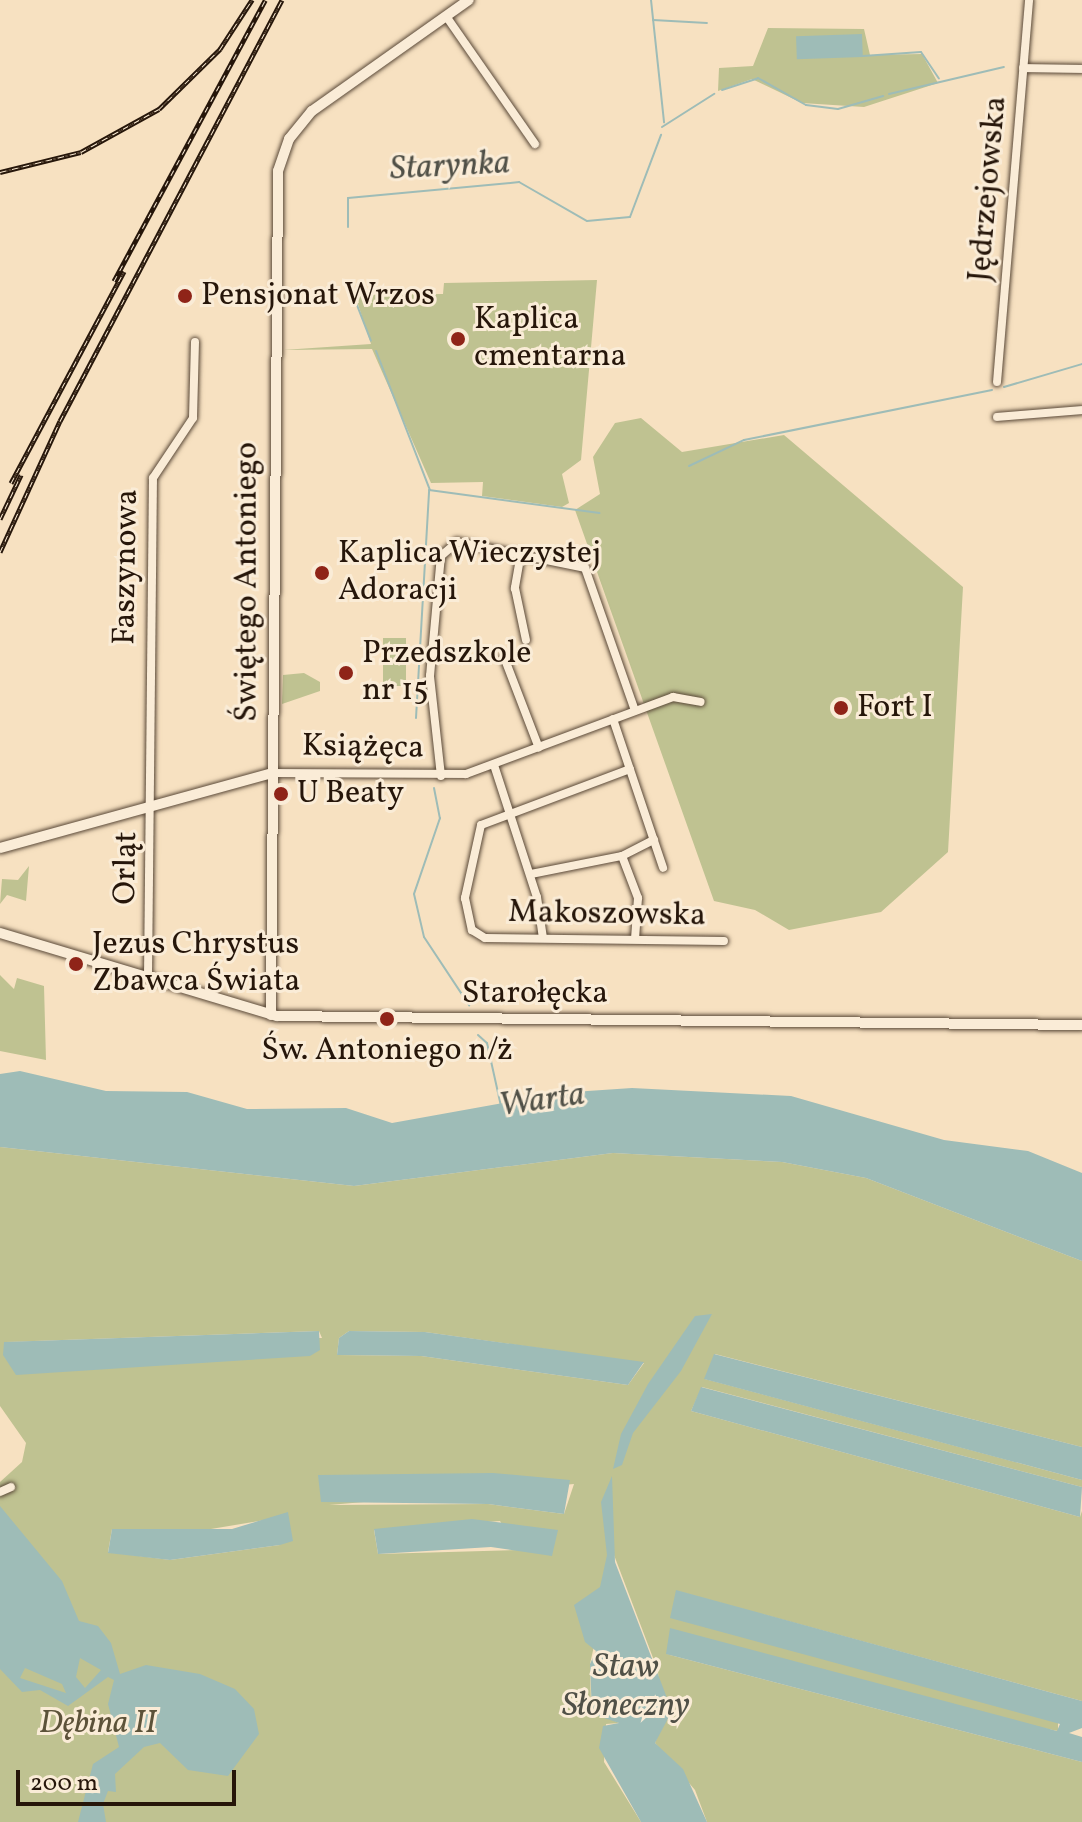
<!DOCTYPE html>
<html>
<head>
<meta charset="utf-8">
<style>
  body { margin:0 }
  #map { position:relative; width:1082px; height:1822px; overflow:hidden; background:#f7e1c1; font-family:Vollkorn,serif }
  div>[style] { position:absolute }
  .green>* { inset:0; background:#bfc291; transform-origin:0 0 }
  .water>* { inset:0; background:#9ebcb7; transform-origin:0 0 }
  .stream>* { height:2px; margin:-1px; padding:0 1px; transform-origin:1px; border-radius:1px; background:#9ebcb7 }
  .roads { filter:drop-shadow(0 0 2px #5a4938) drop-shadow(0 0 2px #5a4938) }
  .minor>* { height:8px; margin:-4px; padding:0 4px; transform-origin:4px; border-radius:4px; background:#faecd7 }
  .tertiary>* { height:10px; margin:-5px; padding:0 5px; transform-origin:5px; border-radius:5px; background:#faecd7 }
  .rail>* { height:5px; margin-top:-2.5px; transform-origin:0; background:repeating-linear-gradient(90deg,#faecd7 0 6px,#26160a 0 12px); box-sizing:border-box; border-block:2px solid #26160a }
  .dots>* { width:22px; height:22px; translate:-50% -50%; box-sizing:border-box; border:4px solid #faecd7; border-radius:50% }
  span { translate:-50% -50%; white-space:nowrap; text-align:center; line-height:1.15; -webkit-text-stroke:6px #faecd7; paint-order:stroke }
  .street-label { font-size:32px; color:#26160a }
  .poi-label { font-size:32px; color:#26160a }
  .left { translate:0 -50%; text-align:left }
  .park-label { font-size:32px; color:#5c5239; font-style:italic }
  .water-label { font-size:34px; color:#505047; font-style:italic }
  .scale { position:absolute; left:16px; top:1770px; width:220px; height:36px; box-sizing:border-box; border:4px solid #26160a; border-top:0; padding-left:10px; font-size:24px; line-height:28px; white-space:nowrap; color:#26160a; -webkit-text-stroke:6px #faecd7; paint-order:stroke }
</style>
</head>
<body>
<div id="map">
  <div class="green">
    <i style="clip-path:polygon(768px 28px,864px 29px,870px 55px,922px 54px,938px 83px,864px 107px,802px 103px,752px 79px,718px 91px,719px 68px,753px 66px)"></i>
    <i style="clip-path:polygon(597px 280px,581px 460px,562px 474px,569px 503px,562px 507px,482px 496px,483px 482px,431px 483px,372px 349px,283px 350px,371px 344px,355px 295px,443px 294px,444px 283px)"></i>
    <i style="clip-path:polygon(641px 418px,682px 452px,784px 435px,963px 587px,948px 852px,881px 912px,789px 930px,755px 910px,714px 901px,575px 510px,600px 494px,593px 457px,615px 423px)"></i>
    <i style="left:383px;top:638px;width:23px;height:48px"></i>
    <i style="clip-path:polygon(304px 673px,320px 682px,320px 691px,282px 704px,283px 675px)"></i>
    <i style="clip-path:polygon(29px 866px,26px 901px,7px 895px,0 904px,2px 879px,18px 880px)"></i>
    <i style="clip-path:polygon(0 975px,14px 989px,17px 978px,44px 986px,46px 1060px,0 1051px)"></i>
    <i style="clip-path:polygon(evenodd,0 1147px,354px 1186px,613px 1153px,782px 1162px,866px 1178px,1082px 1261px,1082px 1447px,715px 1354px,705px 1379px,1082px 1480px,1082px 1487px,702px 1387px,691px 1411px,1080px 1517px,1082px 1511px,1082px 1701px,677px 1591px,1058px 1722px,1058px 1731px,666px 1654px,1082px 1762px,1082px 1822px,707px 1822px,695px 1790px,655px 1743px,661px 1727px,658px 1671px,614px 1555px,590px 1664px,591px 1710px,619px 1723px,606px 1724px,604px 1762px,641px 1822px,0 1822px,0 1482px,22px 1462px,26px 1443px,0 1406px,0 1147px,319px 1331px,322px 1338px,5px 1342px,319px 1331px,0 1147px,349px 1331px,425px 1332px,644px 1363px,628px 1385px,421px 1356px,337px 1355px,339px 1338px,349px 1331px,0 1147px,574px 1484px,564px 1514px,488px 1504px,329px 1505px,574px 1484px,0 1147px,283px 1517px,280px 1545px,170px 1560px,108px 1552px,112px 1529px,187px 1533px,283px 1517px,0 1147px,500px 1521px,518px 1550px,378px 1554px,374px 1530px,500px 1521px)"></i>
  </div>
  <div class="water">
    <i style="left:862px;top:34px;width:23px;height:66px;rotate:88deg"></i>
    <i style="clip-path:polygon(20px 1071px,106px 1091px,187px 1092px,247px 1109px,346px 1108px,392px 1123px,558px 1093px,632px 1088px,791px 1096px,944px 1140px,1028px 1151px,1082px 1173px,1082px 1261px,866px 1178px,782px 1162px,613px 1153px,354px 1186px,0 1147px,0 1074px)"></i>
    <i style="clip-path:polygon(712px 1314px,681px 1371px,633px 1433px,622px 1465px,613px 1469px,621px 1434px,648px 1384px,695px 1316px)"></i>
    <i style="clip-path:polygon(319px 1331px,320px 1350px,310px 1356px,16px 1375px,3px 1355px,4px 1342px)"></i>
    <i style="clip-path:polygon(349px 1331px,425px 1332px,644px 1362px,628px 1385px,421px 1356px,337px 1355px,339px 1338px)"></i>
    <i style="clip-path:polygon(714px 1354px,1082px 1447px,1082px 1480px,704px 1379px)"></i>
    <i style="clip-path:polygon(701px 1387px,1082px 1487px,1080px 1517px,691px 1411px)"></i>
    <i style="clip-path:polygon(493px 1473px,570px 1480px,564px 1514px,488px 1504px,321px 1502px,318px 1475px)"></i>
    <i style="clip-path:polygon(612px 1476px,615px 1562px,672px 1711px,655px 1743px,683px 1769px,707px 1822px,641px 1822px,599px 1748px,603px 1726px,619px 1723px,592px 1714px,590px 1664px,596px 1651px,585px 1642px,574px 1605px,600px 1587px,607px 1555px,601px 1502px)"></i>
    <i style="clip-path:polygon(evenodd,0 1506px,62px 1581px,79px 1621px,98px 1626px,111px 1643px,120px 1674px,146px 1665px,200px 1674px,235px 1689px,254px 1709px,259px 1734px,228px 1776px,188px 1770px,160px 1743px,144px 1747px,115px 1774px,116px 1792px,108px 1791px,103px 1804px,106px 1822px,78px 1822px,93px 1764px,119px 1747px,108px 1704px,114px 1680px,108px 1677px,68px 1706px,40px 1690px,22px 1692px,0 1669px,0 1506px,80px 1658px,101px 1670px,85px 1688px,76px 1677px,80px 1658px,0 1506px,25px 1668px,62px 1684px,66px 1693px,20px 1678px,25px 1668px)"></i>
    <i style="clip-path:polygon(288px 1512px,293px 1541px,280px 1545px,170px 1560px,108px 1553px,112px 1529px,232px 1529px)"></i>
    <i style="clip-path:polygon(472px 1519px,558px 1530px,552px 1556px,491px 1547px,378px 1554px,374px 1529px)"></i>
    <i style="clip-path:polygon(676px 1590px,1082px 1701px,1082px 1728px,1069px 1733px,1082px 1737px,1082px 1762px,666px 1654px,670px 1628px,1057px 1731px,1060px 1724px,670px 1618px)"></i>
  </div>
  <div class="stream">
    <i style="left:651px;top:0;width:123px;rotate:83.9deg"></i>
    <i style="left:653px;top:20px;width:54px;rotate:3.2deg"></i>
    <i style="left:863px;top:56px;width:58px;rotate:-3.9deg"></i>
    <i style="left:921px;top:52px;width:32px;rotate:56deg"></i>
    <i style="left:722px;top:90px;width:38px;rotate:-18deg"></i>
    <i style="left:758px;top:78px;width:55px;rotate:29.4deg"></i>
    <i style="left:806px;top:105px;width:32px;rotate:7deg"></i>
    <i style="left:838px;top:109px;width:47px;rotate:-16.1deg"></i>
    <i style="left:889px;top:94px;width:118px;rotate:-13.2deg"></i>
    <i style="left:662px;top:127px;width:62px;rotate:-32.4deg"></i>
    <i style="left:348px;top:227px;width:29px;rotate:-90deg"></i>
    <i style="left:348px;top:198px;width:172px;rotate:-5.3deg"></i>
    <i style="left:519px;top:182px;width:78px;rotate:29.8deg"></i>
    <i style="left:587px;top:221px;width:43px;rotate:-5.3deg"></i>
    <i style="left:630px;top:217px;width:88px;rotate:-69.3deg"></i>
    <i style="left:353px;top:295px;width:49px;rotate:68.6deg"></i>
    <i style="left:376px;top:351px;width:149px;rotate:68.8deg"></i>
    <i style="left:1004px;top:387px;width:81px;rotate:-16.4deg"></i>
    <i style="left:689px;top:466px;width:61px;rotate:-25.3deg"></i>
    <i style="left:744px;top:440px;width:253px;rotate:-11.4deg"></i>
    <i style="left:416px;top:718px;width:228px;rotate:-86.7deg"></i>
    <i style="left:429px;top:490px;width:172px;rotate:7.7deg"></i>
    <i style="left:434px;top:788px;width:31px;rotate:79deg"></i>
    <i style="left:440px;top:818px;width:80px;rotate:108.9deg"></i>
    <i style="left:414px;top:894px;width:44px;rotate:76.9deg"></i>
    <i style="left:424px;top:937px;width:82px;rotate:56.5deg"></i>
    <i style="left:478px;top:1035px;width:12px;rotate:42deg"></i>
    <i style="left:487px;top:1043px;width:65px;rotate:77.5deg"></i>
  </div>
  <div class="roads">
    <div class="minor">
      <i style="left:446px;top:16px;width:156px;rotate:55.2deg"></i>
      <i style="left:1023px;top:68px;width:59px;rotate:1deg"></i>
      <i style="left:997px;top:382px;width:383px;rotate:-85.2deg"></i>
      <i style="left:997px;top:417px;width:85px;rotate:-4.7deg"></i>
      <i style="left:521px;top:553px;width:36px;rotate:100deg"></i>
      <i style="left:515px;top:588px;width:53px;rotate:78.1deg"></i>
      <i style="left:504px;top:657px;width:97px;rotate:69deg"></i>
      <i style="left:613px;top:719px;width:157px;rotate:71.4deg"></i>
      <i style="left:494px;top:765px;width:139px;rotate:72deg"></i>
      <i style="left:537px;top:897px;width:41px;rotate:81.7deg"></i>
      <i style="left:630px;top:769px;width:159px;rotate:159.4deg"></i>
      <i style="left:481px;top:825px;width:75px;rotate:102.4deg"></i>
      <i style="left:465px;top:898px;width:33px;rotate:78deg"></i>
      <i style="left:472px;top:930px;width:15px;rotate:32deg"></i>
      <i style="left:485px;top:938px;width:239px;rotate:0.7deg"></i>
      <i style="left:273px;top:773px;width:193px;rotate:0.3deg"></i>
      <i style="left:466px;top:774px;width:221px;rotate:-20.4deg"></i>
      <i style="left:673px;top:697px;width:28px;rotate:10deg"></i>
      <i style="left:441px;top:776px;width:101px;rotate:-96.3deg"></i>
      <i style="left:430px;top:676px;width:121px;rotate:-84.8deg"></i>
      <i style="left:441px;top:556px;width:21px;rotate:-41deg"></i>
      <i style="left:457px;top:542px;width:131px;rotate:11.5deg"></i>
      <i style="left:585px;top:568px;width:151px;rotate:70.7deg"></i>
      <i style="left:622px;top:856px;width:45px;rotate:69.1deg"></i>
      <i style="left:638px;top:898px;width:41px;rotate:94.2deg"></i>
      <i style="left:622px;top:856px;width:36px;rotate:-27deg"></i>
      <i style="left:531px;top:874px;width:93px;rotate:-11.2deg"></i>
      <i style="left:148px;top:978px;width:500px;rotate:-89.43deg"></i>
      <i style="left:153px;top:478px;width:72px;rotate:-56.3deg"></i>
      <i style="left:193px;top:418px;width:76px;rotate:-88.5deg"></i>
      <i style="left:0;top:1492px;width:12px;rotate:-24deg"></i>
    </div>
    <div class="tertiary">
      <i style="left:0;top:848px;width:283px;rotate:-15.4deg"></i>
      <i style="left:0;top:933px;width:289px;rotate:16.7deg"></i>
      <i style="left:277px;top:1016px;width:805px;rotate:0.64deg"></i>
      <i style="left:271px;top:1015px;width:844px;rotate:-89.52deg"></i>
      <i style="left:278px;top:171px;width:34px;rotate:-71deg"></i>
      <i style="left:289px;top:139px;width:36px;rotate:-51deg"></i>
      <i style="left:312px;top:111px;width:192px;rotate:-35.3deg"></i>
    </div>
  </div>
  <div class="rail">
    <i style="left:0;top:172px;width:83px;rotate:-13.9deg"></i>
    <i style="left:81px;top:152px;width:89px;rotate:-28.9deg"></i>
    <i style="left:159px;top:109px;width:86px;rotate:-44.5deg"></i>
    <i style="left:220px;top:49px;width:59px;rotate:-56.9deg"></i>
    <i style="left:114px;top:281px;width:319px;rotate:-61.7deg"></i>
    <i style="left:11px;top:483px;width:240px;rotate:-61.9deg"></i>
    <i style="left:0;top:519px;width:49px;rotate:-64.5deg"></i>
    <i style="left:0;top:552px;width:144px;rotate:-65.4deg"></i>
    <i style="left:60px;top:421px;width:476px;rotate:-62.2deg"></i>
  </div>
  <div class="dots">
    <i style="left:185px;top:296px;background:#8f2418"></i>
    <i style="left:458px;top:339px;background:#8f2418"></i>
    <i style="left:322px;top:573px;background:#8f2418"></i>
    <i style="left:346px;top:673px;background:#8f2418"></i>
    <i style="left:841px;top:708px;background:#8f2418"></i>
    <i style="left:281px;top:794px;background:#8f2418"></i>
    <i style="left:76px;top:964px;background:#8f2418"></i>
    <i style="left:387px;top:1019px;background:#8f2418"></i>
  </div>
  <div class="street-label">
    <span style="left:989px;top:189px;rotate:-85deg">Jędrzejowska</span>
    <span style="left:127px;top:567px;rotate:-89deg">Faszynowa</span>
    <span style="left:248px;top:582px;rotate:-90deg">Świętego Antoniego</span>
    <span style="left:363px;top:748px;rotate:1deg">Książęca</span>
    <span style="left:127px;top:868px;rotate:-89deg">Orląt</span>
    <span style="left:607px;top:915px;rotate:1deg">Makoszowska</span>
    <span style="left:535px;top:994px">Starołęcka</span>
  </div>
  <div class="poi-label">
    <span class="left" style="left:201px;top:296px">Pensjonat Wrzos</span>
    <span class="left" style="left:474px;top:339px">Kaplica<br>cmentarna</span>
    <span class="left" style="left:338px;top:573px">Kaplica Wieczystej<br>Adoracji</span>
    <span class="left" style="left:362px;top:673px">Przedszkole<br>nr 15</span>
    <span class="left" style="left:857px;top:708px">Fort I</span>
    <span class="left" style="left:297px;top:794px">U Beaty</span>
    <span class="left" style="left:92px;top:964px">Jezus Chrystus<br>Zbawca Świata</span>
    <span style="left:387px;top:1051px">Św. Antoniego n/ż</span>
  </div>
  <div class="park-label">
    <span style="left:98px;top:1724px">Dębina II</span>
  </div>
  <div class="water-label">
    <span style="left:450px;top:167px;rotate:-3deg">Starynka</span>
    <span style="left:542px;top:1101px;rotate:-8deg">Warta</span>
    <span style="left:626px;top:1687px">Staw<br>Słoneczny</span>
  </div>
  <div class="scale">200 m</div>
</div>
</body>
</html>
